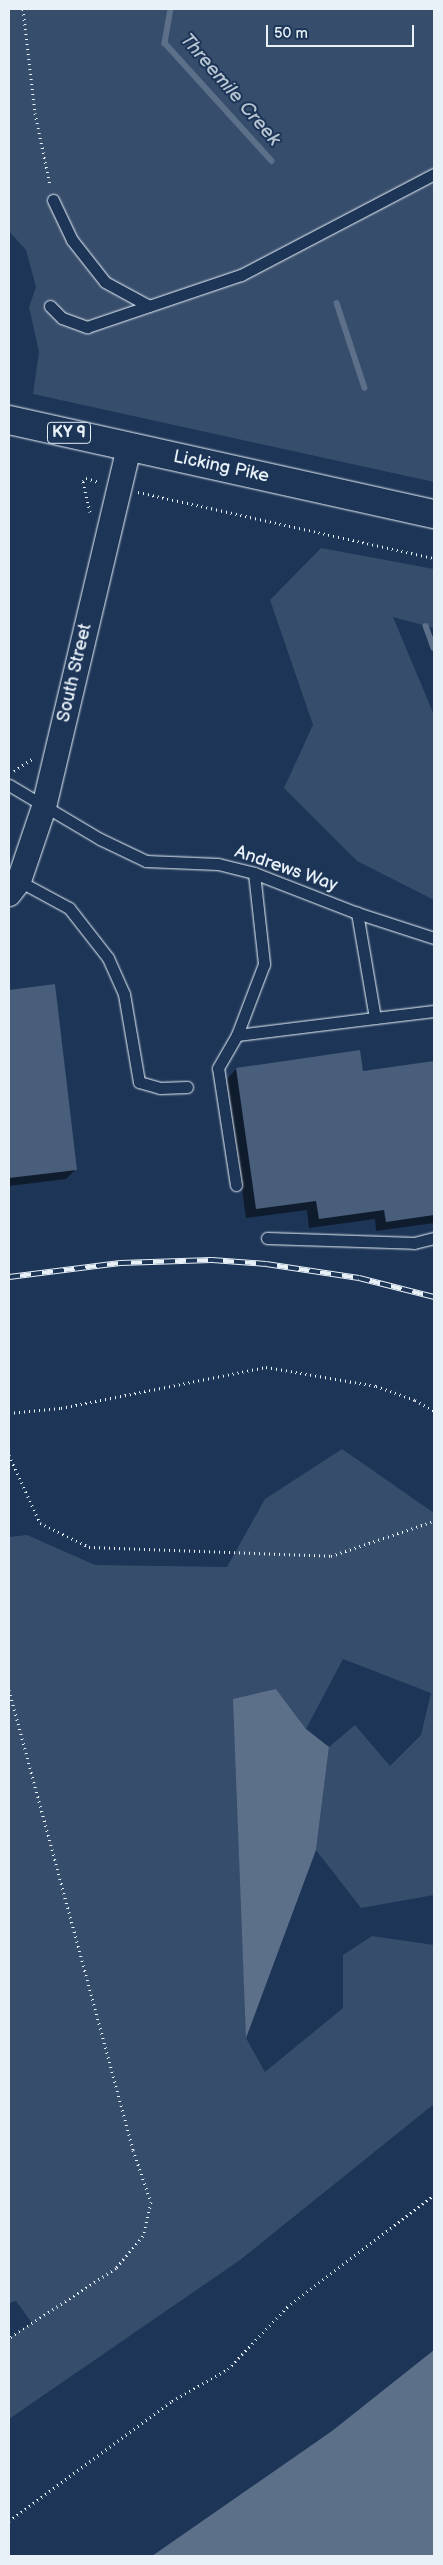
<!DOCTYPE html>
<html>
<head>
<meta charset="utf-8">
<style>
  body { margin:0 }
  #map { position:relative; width:443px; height:2565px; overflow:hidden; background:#1d3557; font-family:"Balsamiq Sans",sans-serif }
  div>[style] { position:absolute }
  .green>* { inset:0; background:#374d6c }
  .water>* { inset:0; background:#5d7089 }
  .shadow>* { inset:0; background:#0007 }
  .stream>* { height:5.5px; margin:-2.75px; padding:0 2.75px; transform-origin:2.75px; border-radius:2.75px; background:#5d7089 }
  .building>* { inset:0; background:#495e7a }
  .path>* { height:3px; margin-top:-1.5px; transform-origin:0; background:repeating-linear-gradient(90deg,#e8f1f8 0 1px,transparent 0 5px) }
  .roads { filter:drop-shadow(0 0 1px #e8f1f8) drop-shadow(0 0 1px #e8f1f8) }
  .lane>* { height:11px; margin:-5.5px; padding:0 5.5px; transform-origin:5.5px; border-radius:5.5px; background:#1d3557 }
  .street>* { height:24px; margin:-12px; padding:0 12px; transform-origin:12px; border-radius:12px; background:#1d3557 }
  .primary>* { height:28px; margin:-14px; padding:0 14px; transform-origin:14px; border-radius:14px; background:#1d3557 }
  .rail>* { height:5.5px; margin-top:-2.75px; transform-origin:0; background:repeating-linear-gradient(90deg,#1d3557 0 11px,#e8f1f8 0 22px); box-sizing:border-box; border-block:1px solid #e8f1f8 }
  span { translate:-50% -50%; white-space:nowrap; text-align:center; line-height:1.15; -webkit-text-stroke:4px #1d3557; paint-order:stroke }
  .shield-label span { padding:1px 4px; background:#1d3557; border:1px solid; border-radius:4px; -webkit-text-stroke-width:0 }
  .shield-label { font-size:16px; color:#e8f1f8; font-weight:700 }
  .street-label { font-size:18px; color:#e8f1f8 }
  .water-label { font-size:19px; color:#b7c4d1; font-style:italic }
  .frame { position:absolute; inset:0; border:10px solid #e8f1f8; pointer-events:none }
  .scale { position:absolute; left:266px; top:25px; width:148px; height:22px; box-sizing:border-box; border:2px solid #e8f1f8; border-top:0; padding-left:6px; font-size:15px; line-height:18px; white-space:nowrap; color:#e8f1f8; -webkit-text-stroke:4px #1d3557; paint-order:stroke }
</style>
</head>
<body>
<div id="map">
  <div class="green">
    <i style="clip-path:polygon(9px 9px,434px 9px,434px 482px,33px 394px,39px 352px,29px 307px,36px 287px,26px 250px,9px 231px)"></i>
    <i style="clip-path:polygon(321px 548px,434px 569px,434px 628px,393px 617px,434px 715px,434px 900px,357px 861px,284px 788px,313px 725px,270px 600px)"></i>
    <i style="clip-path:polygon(342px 1449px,434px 1513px,434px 1895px,361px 1908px,316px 1850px,329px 1747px,355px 1725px,390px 1766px,421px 1735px,431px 1693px,343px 1659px,306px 1729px,276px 1689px,246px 2038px,265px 2072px,343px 2008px,343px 1955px,372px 1936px,434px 1945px,434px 2104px,240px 2260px,9px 2419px,9px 2338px,32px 2323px,16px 2301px,9px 2303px,9px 1537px,27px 1535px,95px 1565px,227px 1567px,265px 1499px)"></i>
  </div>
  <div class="water">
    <i style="clip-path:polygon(276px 1689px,306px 1729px,329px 1747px,316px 1850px,246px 2038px,233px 1699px)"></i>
    <i style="clip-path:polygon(434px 2350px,434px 2556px,152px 2556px,332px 2431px)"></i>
  </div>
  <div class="shadow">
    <i style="clip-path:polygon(54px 985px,76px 1169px,66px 1179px,9px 1186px,9px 991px)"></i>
    <i style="clip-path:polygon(434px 1062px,434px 1223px,376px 1231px,375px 1219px,309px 1228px,307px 1210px,246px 1218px,227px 1079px,236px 1069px,362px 1072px)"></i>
  </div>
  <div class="stream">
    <i style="left:171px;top:9px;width:35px;rotate:100deg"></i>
    <i style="left:165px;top:43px;width:159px;rotate:47.8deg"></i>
    <i style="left:337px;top:303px;width:89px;rotate:71.8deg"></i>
    <i style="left:426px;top:626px;width:23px;rotate:70deg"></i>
  </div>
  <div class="building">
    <i style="clip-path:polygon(55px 984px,77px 1170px,9px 1178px,9px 990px)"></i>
    <i style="clip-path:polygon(360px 1050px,363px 1071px,434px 1061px,434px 1215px,386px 1222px,384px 1210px,319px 1219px,316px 1201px,256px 1209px,236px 1068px)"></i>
  </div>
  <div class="path">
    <i style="left:23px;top:9px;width:105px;rotate:83.4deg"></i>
    <i style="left:35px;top:113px;width:74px;rotate:78.2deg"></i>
    <i style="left:138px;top:492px;width:303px;rotate:12.6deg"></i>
    <i style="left:90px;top:512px;width:32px;rotate:-103deg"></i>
    <i style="left:83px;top:481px;width:4px;rotate:-45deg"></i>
    <i style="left:86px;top:478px;width:13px;rotate:18deg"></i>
    <i style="left:14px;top:771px;width:23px;rotate:-34deg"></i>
    <i style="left:9px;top:1413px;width:52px;rotate:-5.5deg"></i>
    <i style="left:61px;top:1408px;width:209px;rotate:-11.3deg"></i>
    <i style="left:266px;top:1367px;width:112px;rotate:9.8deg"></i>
    <i style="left:376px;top:1386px;width:41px;rotate:19.7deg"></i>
    <i style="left:415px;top:1400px;width:22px;rotate:30deg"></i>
    <i style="left:9px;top:1455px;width:75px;rotate:65.5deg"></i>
    <i style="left:40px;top:1523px;width:55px;rotate:26.1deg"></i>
    <i style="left:89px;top:1547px;width:242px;rotate:2.1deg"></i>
    <i style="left:331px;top:1556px;width:109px;rotate:-18.8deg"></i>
    <i style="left:9px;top:1690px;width:476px;rotate:74.9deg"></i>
    <i style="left:133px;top:2150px;width:55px;rotate:70.9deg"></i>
    <i style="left:151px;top:2202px;width:35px;rotate:103deg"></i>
    <i style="left:143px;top:2236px;width:42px;rotate:130.2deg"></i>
    <i style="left:116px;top:2268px;width:128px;rotate:146.8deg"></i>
    <i style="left:9px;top:2521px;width:202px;rotate:-36.4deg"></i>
    <i style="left:172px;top:2401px;width:64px;rotate:-29.7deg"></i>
    <i style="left:228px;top:2369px;width:86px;rotate:-46.4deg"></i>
    <i style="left:287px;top:2307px;width:185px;rotate:-37.3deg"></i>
  </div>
  <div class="roads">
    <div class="lane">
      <i style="left:53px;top:200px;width:44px;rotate:64.6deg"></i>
      <i style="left:72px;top:240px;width:53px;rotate:51.8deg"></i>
      <i style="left:105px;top:282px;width:50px;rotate:28.6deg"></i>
      <i style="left:50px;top:306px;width:17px;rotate:45deg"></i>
      <i style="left:62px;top:318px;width:27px;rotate:20deg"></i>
      <i style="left:87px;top:327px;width:163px;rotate:-18.7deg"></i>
      <i style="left:241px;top:275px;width:218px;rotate:-27.6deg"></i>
      <i style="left:9px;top:785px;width:106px;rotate:30.7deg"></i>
      <i style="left:100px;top:839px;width:51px;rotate:25.6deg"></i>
      <i style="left:146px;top:861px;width:72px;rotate:2.4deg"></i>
      <i style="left:218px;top:864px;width:37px;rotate:14deg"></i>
      <i style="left:254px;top:873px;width:110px;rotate:21.2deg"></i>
      <i style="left:357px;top:913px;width:81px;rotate:18deg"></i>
      <i style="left:254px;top:873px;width:92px;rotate:83.7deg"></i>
      <i style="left:264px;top:964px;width:76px;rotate:110.8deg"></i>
      <i style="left:237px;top:1035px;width:139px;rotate:-7deg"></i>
      <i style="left:375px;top:1018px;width:107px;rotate:-99.7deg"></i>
      <i style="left:19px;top:881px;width:57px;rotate:28.4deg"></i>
      <i style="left:69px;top:908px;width:63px;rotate:52deg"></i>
      <i style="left:108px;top:958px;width:39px;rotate:66deg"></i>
      <i style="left:124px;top:994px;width:89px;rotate:80.3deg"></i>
      <i style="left:139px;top:1082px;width:22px;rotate:16deg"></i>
      <i style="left:160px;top:1088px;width:27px;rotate:-2deg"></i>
      <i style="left:375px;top:1018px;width:59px;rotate:-6.8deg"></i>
      <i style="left:236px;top:1185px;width:118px;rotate:-98.7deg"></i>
      <i style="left:218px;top:1068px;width:38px;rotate:-60deg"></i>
      <i style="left:267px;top:1238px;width:147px;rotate:1.9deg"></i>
      <i style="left:414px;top:1243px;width:21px;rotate:-14deg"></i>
    </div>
    <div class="street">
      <i style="left:9px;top:894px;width:16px;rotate:-52deg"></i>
      <i style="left:19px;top:881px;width:78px;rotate:-71.3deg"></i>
      <i style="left:44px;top:807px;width:370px;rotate:-76.7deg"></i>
    </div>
    <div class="primary">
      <i style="left:9px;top:420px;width:435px;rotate:12.5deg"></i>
    </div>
  </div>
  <div class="rail">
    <i style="left:9px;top:1277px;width:112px;rotate:-7.2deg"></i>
    <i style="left:120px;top:1263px;width:92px;rotate:-1.9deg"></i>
    <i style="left:212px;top:1260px;width:54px;rotate:4.2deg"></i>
    <i style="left:266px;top:1264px;width:94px;rotate:8.6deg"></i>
    <i style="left:359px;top:1278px;width:77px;rotate:14.2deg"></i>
  </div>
  <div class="shield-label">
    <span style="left:69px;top:433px">KY 9</span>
  </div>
  <div class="street-label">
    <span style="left:221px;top:467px;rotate:12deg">Licking Pike</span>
    <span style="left:75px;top:673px;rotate:-77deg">South Street</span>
    <span style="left:286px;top:869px;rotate:19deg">Andrews Way</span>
  </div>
  <div class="water-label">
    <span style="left:230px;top:90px;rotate:49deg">Threemile Creek</span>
  </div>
  <div class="frame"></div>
  <div class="scale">50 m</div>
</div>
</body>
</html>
